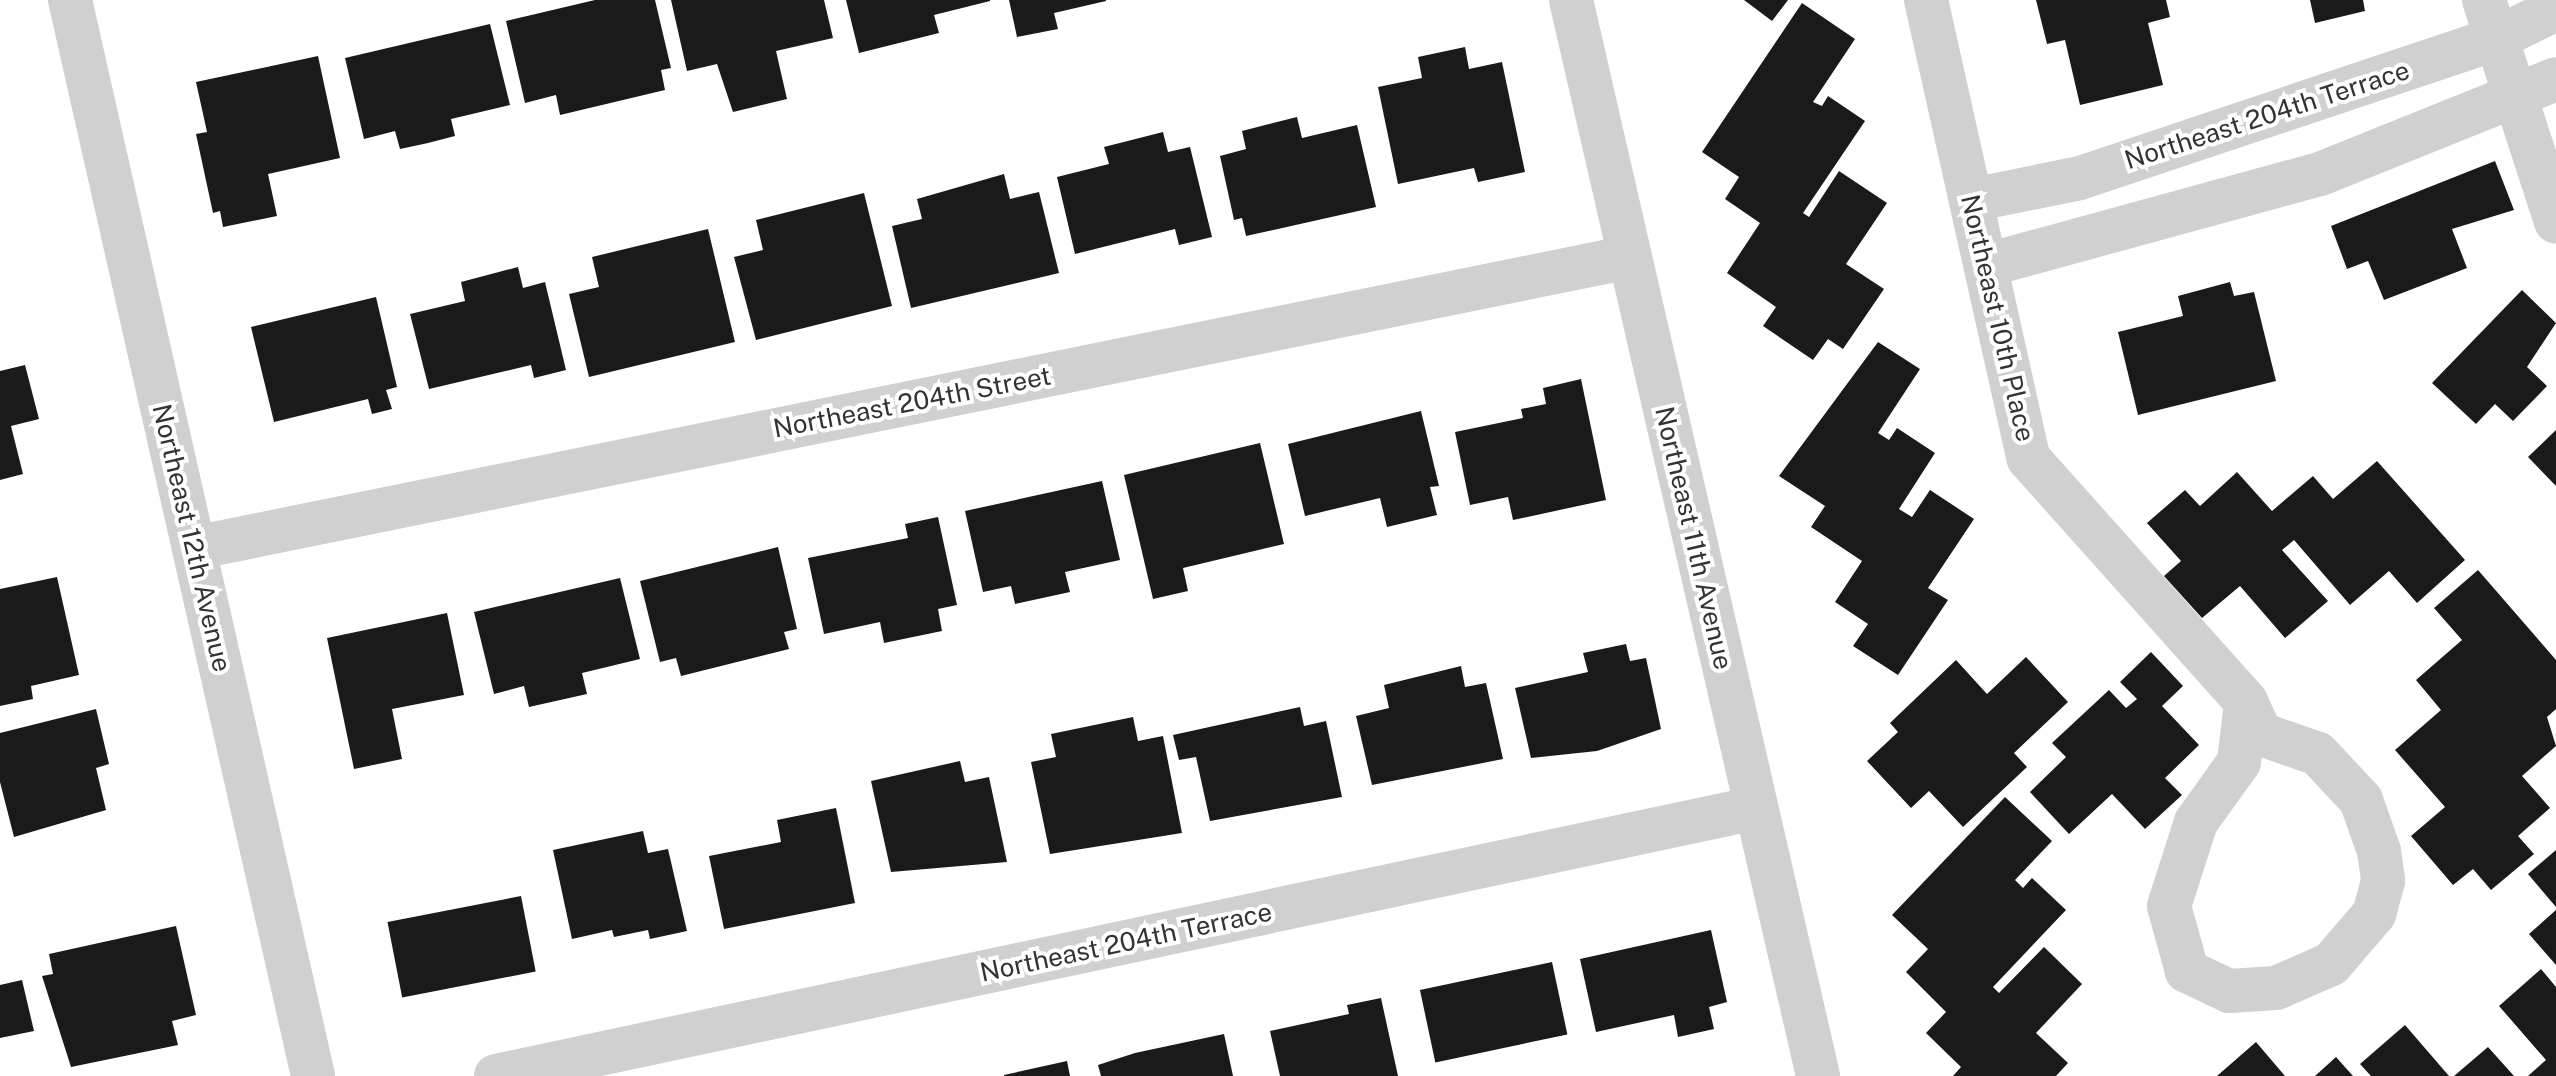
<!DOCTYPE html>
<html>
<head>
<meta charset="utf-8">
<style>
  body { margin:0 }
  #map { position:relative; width:2556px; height:1076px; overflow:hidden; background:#fff; font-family:"Public Sans",sans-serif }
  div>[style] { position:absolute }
  .building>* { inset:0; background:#1a1a1a; transform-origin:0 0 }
  .minor>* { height:44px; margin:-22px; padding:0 22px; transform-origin:22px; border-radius:22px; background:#d0d0d0 }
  span { translate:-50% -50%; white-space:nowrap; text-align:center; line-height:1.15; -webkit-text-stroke:8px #fff; paint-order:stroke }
  .street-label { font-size:26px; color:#333 }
</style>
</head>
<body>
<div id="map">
  <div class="building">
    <i style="clip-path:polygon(595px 0,655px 0,671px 68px,661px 70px,665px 90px,560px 115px,556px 95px,525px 103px,506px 21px)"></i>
    <i style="clip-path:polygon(671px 0,824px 0,833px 38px,776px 51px,787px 99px,733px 112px,717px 64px,687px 71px)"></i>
    <i style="clip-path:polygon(846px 0,990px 0,990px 1px,934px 15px,939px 33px,859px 53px)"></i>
    <i style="clip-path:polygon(1009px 0,1106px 0,1106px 1px,1054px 13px,1058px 29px,1017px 37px)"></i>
    <i style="clip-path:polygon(1744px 0,1788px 0,1772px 21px)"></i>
    <i style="clip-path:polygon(2036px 0,2166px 0,2170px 17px,2148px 23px,2163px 85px,2080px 105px,2065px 40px,2047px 44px)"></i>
    <i style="clip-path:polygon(2310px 0,2363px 0,2365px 11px,2315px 23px)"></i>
    <i style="clip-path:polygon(1802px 3px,1855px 39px,1813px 102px,1822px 106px,1828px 96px,1865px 121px,1803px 213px,1809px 217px,1839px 171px,1887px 203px,1846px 264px,1884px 289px,1843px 349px,1828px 339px,1813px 360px,1763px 326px,1776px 307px,1727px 273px,1760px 223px,1725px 199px,1739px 177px,1702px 152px)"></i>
    <i style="clip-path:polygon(490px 24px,510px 105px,451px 119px,455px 136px,428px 143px,400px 149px,395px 131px,364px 139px,345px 58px)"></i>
    <i style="clip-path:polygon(1465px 47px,1469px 69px,1502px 62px,1525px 172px,1478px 182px,1474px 168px,1398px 184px,1378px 87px,1422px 78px,1418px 57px)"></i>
    <i style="clip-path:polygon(318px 56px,340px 158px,268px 174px,277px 216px,223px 227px,220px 211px,213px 213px,196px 134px,207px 132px,196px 82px)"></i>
    <i style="clip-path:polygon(1297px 117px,1302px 138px,1357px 125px,1376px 207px,1246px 236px,1242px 218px,1234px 220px,1220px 156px,1246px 149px,1242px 131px)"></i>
    <i style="clip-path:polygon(1163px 132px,1168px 152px,1190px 147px,1212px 237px,1179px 245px,1175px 229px,1075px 254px,1057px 177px,1109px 164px,1104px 147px)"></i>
    <i style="clip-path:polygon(2495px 161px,2514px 210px,2452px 229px,2467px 268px,2384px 300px,2368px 261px,2347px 269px,2331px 226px)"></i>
    <i style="clip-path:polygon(1004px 174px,1010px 199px,1039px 192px,1059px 273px,911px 308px,892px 226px,922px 219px,917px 199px)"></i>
    <i style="clip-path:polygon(864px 193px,892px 306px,756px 340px,734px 257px,763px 250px,756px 220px)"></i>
    <i style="clip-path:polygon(708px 229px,735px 342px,589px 377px,569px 294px,599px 287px,592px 257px)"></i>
    <i style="clip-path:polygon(518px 267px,523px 288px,545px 282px,566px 370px,534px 378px,531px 365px,429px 389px,410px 314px,465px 301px,461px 282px)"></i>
    <i style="clip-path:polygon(2230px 282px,2234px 296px,2254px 292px,2276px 381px,2138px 415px,2118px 332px,2183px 316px,2178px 296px)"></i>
    <i style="clip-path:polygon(2522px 290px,2556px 323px,2527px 367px,2547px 386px,2513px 421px,2495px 404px,2476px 424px,2432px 383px)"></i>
    <i style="clip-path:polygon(376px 297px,397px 387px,386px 390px,392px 409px,372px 414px,368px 399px,274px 422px,251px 327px)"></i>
    <i style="clip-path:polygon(1878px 342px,1920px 369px,1878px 433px,1889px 440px,1897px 428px,1935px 453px,1899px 509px,1912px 517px,1930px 490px,1974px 519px,1928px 588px,1948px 600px,1898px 675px,1853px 646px,1868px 624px,1835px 602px,1862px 561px,1811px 527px,1825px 506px,1779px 476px)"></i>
    <i style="clip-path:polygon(25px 365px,39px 419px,11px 426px,23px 474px,0 480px,0 371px)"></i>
    <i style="clip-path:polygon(1581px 379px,1606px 500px,1513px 520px,1508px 497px,1470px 505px,1455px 432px,1523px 418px,1521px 409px,1546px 404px,1543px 388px)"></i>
    <i style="clip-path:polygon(1421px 411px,1439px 486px,1430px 487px,1437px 515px,1387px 527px,1380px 498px,1305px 516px,1288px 444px)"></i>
    <i style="clip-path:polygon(2556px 430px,2556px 486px,2528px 457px)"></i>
    <i style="clip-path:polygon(1260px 443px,1284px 544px,1183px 568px,1188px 591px,1153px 599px,1124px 475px)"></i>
    <i style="clip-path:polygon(2377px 461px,2465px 560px,2417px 603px,2389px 571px,2350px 605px,2294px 540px,2282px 550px,2328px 601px,2285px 638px,2240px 586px,2202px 618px,2164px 576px,2181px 561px,2147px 523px,2185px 490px,2200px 506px,2237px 472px,2272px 511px,2313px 476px,2333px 499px)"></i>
    <i style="clip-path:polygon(1102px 481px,1120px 560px,1065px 572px,1070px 592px,1015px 604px,1011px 586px,983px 592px,965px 511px)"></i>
    <i style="clip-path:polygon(938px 517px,957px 605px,938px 609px,942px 631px,884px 643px,880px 622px,824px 634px,808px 558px,908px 538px,905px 524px)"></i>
    <i style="clip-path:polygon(778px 547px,797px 629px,784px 632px,789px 649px,681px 676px,676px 658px,660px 662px,640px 581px)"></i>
    <i style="clip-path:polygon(2478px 570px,2556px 660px,2556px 709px,2547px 717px,2556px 746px,2522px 776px,2550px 808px,2518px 836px,2534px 854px,2491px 890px,2473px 869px,2453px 885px,2411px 836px,2445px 807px,2395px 750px,2441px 710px,2416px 680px,2462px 640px,2434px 608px)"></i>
    <i style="clip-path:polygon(57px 577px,79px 675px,31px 686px,33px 699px,0 706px,0 589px)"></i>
    <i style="clip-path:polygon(620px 578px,640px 659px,582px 673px,587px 694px,529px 707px,524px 686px,494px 694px,474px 612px)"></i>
    <i style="clip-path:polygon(447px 613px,464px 695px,392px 709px,402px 759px,354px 769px,327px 638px)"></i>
    <i style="clip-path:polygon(1626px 644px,1630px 661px,1646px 658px,1661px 729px,1597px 751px,1531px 758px,1515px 688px,1588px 672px,1583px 653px)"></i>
    <i style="clip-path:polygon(2151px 652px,2183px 686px,2162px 706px,2199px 745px,2165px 778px,2182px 795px,2145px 829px,2112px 794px,2069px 834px,2030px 792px,2066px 757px,2052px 743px,2109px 690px,2126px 708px,2137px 699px,2120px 682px)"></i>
    <i style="clip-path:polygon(2026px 657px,2068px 702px,2014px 753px,2027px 767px,1963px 827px,1929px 791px,1911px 808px,1867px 761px,1898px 732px,1890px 723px,1956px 660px,1987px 694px)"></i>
    <i style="clip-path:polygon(1461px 666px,1465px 687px,1486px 683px,1503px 759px,1372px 785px,1356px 716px,1389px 708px,1384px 685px)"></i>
    <i style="clip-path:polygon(1300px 707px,1304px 726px,1326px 721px,1342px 797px,1210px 821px,1196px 757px,1179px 760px,1173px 735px)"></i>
    <i style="clip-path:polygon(96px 709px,109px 764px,96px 768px,106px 810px,14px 837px,0 782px,0 733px)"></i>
    <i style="clip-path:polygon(1133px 717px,1138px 741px,1163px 736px,1182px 833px,1050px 854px,1031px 762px,1056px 757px,1051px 734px)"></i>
    <i style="clip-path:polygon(960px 761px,965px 782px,989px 777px,1007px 862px,891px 872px,871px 781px)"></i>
    <i style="clip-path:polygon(2005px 797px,2052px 841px,2015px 880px,2023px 888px,2032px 878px,2066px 910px,1993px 987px,1999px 993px,2044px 947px,2082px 984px,2036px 1033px,2068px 1063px,2056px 1076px,1953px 1076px,1961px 1067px,1926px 1033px,1946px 1012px,1906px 972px,1928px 949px,1892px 915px)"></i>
    <i style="clip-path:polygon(836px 808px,855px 903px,724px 929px,709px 856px,781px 842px,777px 820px)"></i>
    <i style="clip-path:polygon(643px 831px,648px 853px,668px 849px,687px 931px,650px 939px,648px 930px,614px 937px,612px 930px,572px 939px,553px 850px)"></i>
    <i style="clip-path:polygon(2556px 850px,2556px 907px,2528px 874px)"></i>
    <i style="left:521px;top:896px;width:77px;height:136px;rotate:79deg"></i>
    <i style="clip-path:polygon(2556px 910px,2556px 965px,2529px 934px)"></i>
    <i style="clip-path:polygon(176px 926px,196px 1015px,172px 1021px,178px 1045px,71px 1067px,42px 976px,53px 974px,49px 954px)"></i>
    <i style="clip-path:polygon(1711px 930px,1727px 1002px,1709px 1007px,1714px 1029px,1678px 1037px,1674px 1015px,1596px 1032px,1580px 959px)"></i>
    <i style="left:1552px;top:962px;width:74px;height:135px;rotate:78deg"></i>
    <i style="clip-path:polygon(2541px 969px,2556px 987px,2556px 1076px,2528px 1076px,2546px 1060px,2499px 1006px)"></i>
    <i style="clip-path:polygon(22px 980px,34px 1031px,0 1038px,0 985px)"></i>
    <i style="clip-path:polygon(1381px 998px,1398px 1076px,1280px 1076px,1270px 1031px,1349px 1014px,1347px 1005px)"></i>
    <i style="clip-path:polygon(2405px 1025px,2449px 1076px,2371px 1076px,2360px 1064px)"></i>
    <i style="clip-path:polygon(1224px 1034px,1233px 1076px,1101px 1076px,1098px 1065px,1135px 1053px)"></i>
    <i style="clip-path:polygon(2256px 1042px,2285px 1076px,2217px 1076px)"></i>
    <i style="clip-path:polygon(2488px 1047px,2514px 1076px,2454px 1076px)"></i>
    <i style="clip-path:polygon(2336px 1057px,2353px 1076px,2315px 1076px)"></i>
    <i style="clip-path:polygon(1067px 1061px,1070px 1076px,1004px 1076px,1004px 1075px)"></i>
  </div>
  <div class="minor">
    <i style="left:70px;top:0;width:1103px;rotate:77.27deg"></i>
    <i style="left:1571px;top:0;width:1104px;rotate:77.07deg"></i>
    <i style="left:1926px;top:0;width:470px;rotate:77.4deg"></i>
    <i style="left:2029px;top:459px;width:326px;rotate:48.2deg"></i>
    <i style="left:2246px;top:702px;width:35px;rotate:65deg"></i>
    <i style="left:2261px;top:734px;width:60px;rotate:19.3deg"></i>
    <i style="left:2318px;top:754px;width:63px;rotate:46.9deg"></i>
    <i style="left:2361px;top:800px;width:54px;rotate:70.6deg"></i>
    <i style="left:2379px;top:851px;width:30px;rotate:82deg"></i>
    <i style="left:2383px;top:881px;width:34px;rotate:105deg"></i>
    <i style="left:2374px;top:914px;width:66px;rotate:130.7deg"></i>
    <i style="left:2331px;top:964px;width:60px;rotate:156.4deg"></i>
    <i style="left:2276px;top:988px;width:47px;rotate:176.3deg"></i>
    <i style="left:2229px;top:991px;width:47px;rotate:-154.5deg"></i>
    <i style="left:2187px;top:971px;width:67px;rotate:-105.5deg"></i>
    <i style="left:2169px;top:906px;width:88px;rotate:-72.2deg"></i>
    <i style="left:2196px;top:822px;width:74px;rotate:-54.4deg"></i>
    <i style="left:2239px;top:762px;width:60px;rotate:-83.3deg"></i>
    <i style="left:2484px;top:0;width:233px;rotate:72deg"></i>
    <i style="left:1972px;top:200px;width:110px;rotate:-11.5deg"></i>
    <i style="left:2080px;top:178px;width:435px;rotate:-18.5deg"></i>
    <i style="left:2493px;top:40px;width:70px;rotate:-26.2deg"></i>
    <i style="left:1987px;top:265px;width:345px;rotate:-15.3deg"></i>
    <i style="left:2320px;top:174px;width:254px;rotate:-21.9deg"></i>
    <i style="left:194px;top:548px;width:1465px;rotate:-11.46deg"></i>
    <i style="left:496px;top:1076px;width:1288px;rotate:-12.01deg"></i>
  </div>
  <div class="street-label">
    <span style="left:2267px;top:115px;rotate:-18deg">Northeast 204th Terrace</span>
    <span style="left:1998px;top:318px;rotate:77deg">Northeast 10th Place</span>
    <span style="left:912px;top:402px;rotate:-11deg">Northeast 204th Street</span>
    <span style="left:192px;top:538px;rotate:77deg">Northeast 12th Avenue</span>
    <span style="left:1694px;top:538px;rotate:77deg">Northeast 11th Avenue</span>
    <span style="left:1126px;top:942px;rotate:-12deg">Northeast 204th Terrace</span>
  </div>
</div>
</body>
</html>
